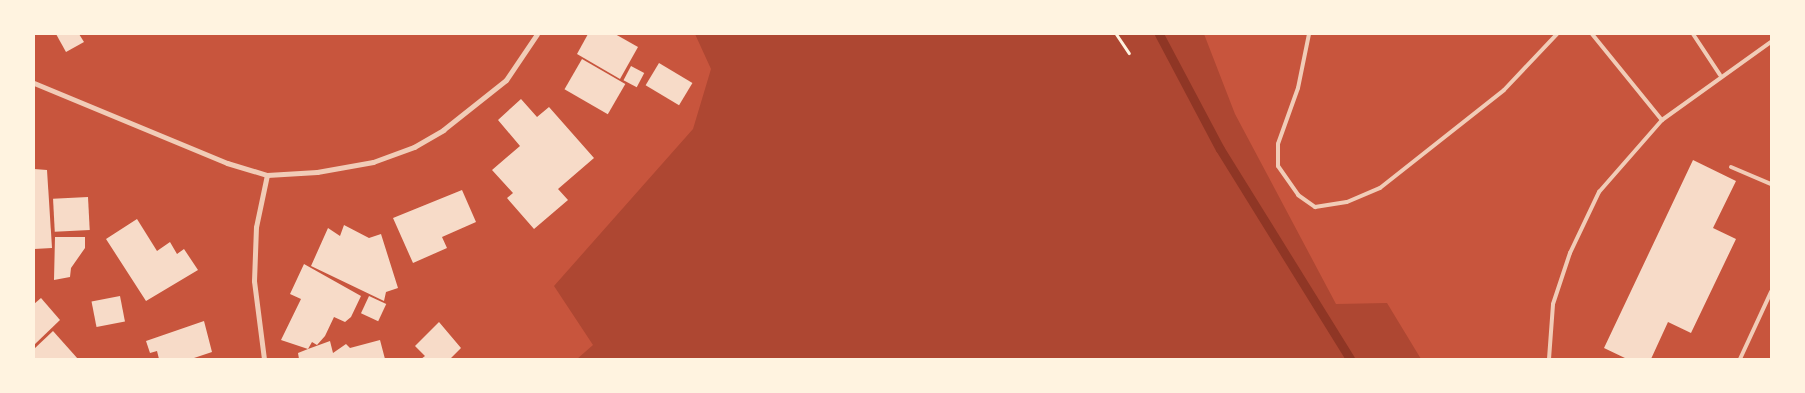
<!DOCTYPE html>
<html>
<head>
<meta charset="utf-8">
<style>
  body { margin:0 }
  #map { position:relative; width:1805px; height:393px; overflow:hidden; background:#c8553d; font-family:"Public Sans",sans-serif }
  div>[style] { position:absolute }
  .green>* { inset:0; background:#ae4732 }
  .stream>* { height:9px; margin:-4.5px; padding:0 4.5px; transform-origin:4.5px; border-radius:4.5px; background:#8f3625 }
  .building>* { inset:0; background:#f7dbc8; transform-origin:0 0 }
  .path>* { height:3px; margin:-1.5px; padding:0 1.5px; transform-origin:1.5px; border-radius:1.5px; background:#fff3e0 }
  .service>* { height:4px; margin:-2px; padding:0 2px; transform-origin:2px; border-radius:2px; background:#f1ccb7 }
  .minor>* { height:5px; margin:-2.5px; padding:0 2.5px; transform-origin:2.5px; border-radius:2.5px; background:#f1ccb7 }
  span { translate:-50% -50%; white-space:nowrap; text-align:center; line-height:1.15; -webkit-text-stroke:5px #fff3e0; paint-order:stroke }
  .frame { position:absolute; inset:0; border:35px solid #fff3e0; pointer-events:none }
</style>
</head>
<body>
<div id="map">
  <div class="green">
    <i style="clip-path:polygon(695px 34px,1204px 34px,1235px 114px,1336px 304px,1387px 303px,1421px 359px,577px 359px,593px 345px,554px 286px,693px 129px,711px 69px)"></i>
  </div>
  <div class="stream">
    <i style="left:1159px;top:34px;width:130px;rotate:62.1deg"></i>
    <i style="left:1220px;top:149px;width:247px;rotate:58.2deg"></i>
  </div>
  <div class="building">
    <i style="clip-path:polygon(56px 34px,79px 34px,84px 42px,66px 52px)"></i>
    <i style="clip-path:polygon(588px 34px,615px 34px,638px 47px,620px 79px,577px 54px)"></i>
    <i style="left:582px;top:59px;width:50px;height:35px;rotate:30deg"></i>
    <i style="left:659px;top:63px;width:39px;height:26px;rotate:31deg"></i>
    <i style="left:631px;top:66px;width:15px;height:16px;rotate:28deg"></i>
    <i style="clip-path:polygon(521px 99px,537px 117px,549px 107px,594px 158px,558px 189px,568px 200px,534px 229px,507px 198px,513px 193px,492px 170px,520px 146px,498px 120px)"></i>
    <i style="clip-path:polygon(1693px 160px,1736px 181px,1713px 228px,1736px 239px,1691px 333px,1668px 322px,1651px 359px,1627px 359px,1604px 348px)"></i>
    <i style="clip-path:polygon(34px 169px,47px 170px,52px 248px,34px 249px)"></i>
    <i style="clip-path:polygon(462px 190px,476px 222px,442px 237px,447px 248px,413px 263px,393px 218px)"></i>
    <i style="left:88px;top:197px;width:33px;height:35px;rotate:87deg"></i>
    <i style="clip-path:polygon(137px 219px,157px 251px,170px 242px,177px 254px,184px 249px,198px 270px,146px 301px,106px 239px)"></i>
    <i style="clip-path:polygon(344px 225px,369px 238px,381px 234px,398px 288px,386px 292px,384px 301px,311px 266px,328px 228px,340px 236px)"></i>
    <i style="clip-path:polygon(55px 237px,85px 237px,85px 248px,71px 268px,70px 277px,54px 280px)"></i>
    <i style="clip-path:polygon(304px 264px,361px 296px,351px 317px,345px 322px,334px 317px,325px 336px,317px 345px,312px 342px,308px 349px,330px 341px,333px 353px,346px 344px,350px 348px,380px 340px,385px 359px,299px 359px,298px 353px,308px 349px,281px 340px,301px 299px,290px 294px)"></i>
    <i style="left:120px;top:296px;width:26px;height:29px;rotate:79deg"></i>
    <i style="left:369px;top:296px;width:19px;height:19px;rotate:25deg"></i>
    <i style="clip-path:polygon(41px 298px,60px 320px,34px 345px,34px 304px)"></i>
    <i style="clip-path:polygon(204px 321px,212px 352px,191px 359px,159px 359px,157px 351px,150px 353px,146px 341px)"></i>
    <i style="clip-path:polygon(439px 322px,461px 348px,450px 359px,421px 359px,425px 356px,415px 346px)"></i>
    <i style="clip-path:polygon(53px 331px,78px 359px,34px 359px,34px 349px)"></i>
  </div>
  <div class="path">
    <i style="left:1116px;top:34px;width:23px;rotate:56deg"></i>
  </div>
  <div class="service">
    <i style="left:1309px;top:34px;width:55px;rotate:101.5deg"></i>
    <i style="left:1298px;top:88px;width:59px;rotate:109.7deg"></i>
    <i style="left:1278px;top:144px;width:22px;rotate:90deg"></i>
    <i style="left:1278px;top:166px;width:35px;rotate:55deg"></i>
    <i style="left:1298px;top:195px;width:21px;rotate:35deg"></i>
    <i style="left:1315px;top:207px;width:32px;rotate:-9deg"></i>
    <i style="left:1347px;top:202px;width:36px;rotate:-23deg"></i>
    <i style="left:1380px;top:188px;width:158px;rotate:-38.3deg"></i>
    <i style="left:1504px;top:90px;width:77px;rotate:-46.6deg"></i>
    <i style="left:1592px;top:34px;width:111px;rotate:50.9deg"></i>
    <i style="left:1693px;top:34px;width:49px;rotate:56.6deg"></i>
    <i style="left:1731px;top:167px;width:43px;rotate:23deg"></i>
    <i style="left:1549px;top:359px;width:55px;rotate:-85.8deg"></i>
    <i style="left:1553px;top:304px;width:54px;rotate:-71.6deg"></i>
    <i style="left:1570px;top:253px;width:68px;rotate:-64.6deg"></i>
    <i style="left:1599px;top:192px;width:96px;rotate:-48.8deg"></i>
    <i style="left:1662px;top:120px;width:134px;rotate:-35.6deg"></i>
    <i style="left:1740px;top:359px;width:74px;rotate:-65.2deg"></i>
  </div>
  <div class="minor">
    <i style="left:34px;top:83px;width:209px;rotate:22.5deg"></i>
    <i style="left:227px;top:163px;width:42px;rotate:16.7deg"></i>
    <i style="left:267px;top:175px;width:50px;rotate:-3.4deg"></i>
    <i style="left:317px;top:172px;width:57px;rotate:-10.1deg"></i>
    <i style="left:373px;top:162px;width:44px;rotate:-20.1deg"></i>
    <i style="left:414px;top:147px;width:34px;rotate:-30deg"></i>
    <i style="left:443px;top:130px;width:80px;rotate:-38.4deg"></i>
    <i style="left:506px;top:80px;width:55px;rotate:-56deg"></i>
    <i style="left:264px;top:359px;width:79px;rotate:-97.3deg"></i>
    <i style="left:254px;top:281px;width:54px;rotate:-87.9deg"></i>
    <i style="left:256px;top:227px;width:53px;rotate:-78.1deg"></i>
  </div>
  <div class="frame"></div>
</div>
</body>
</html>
